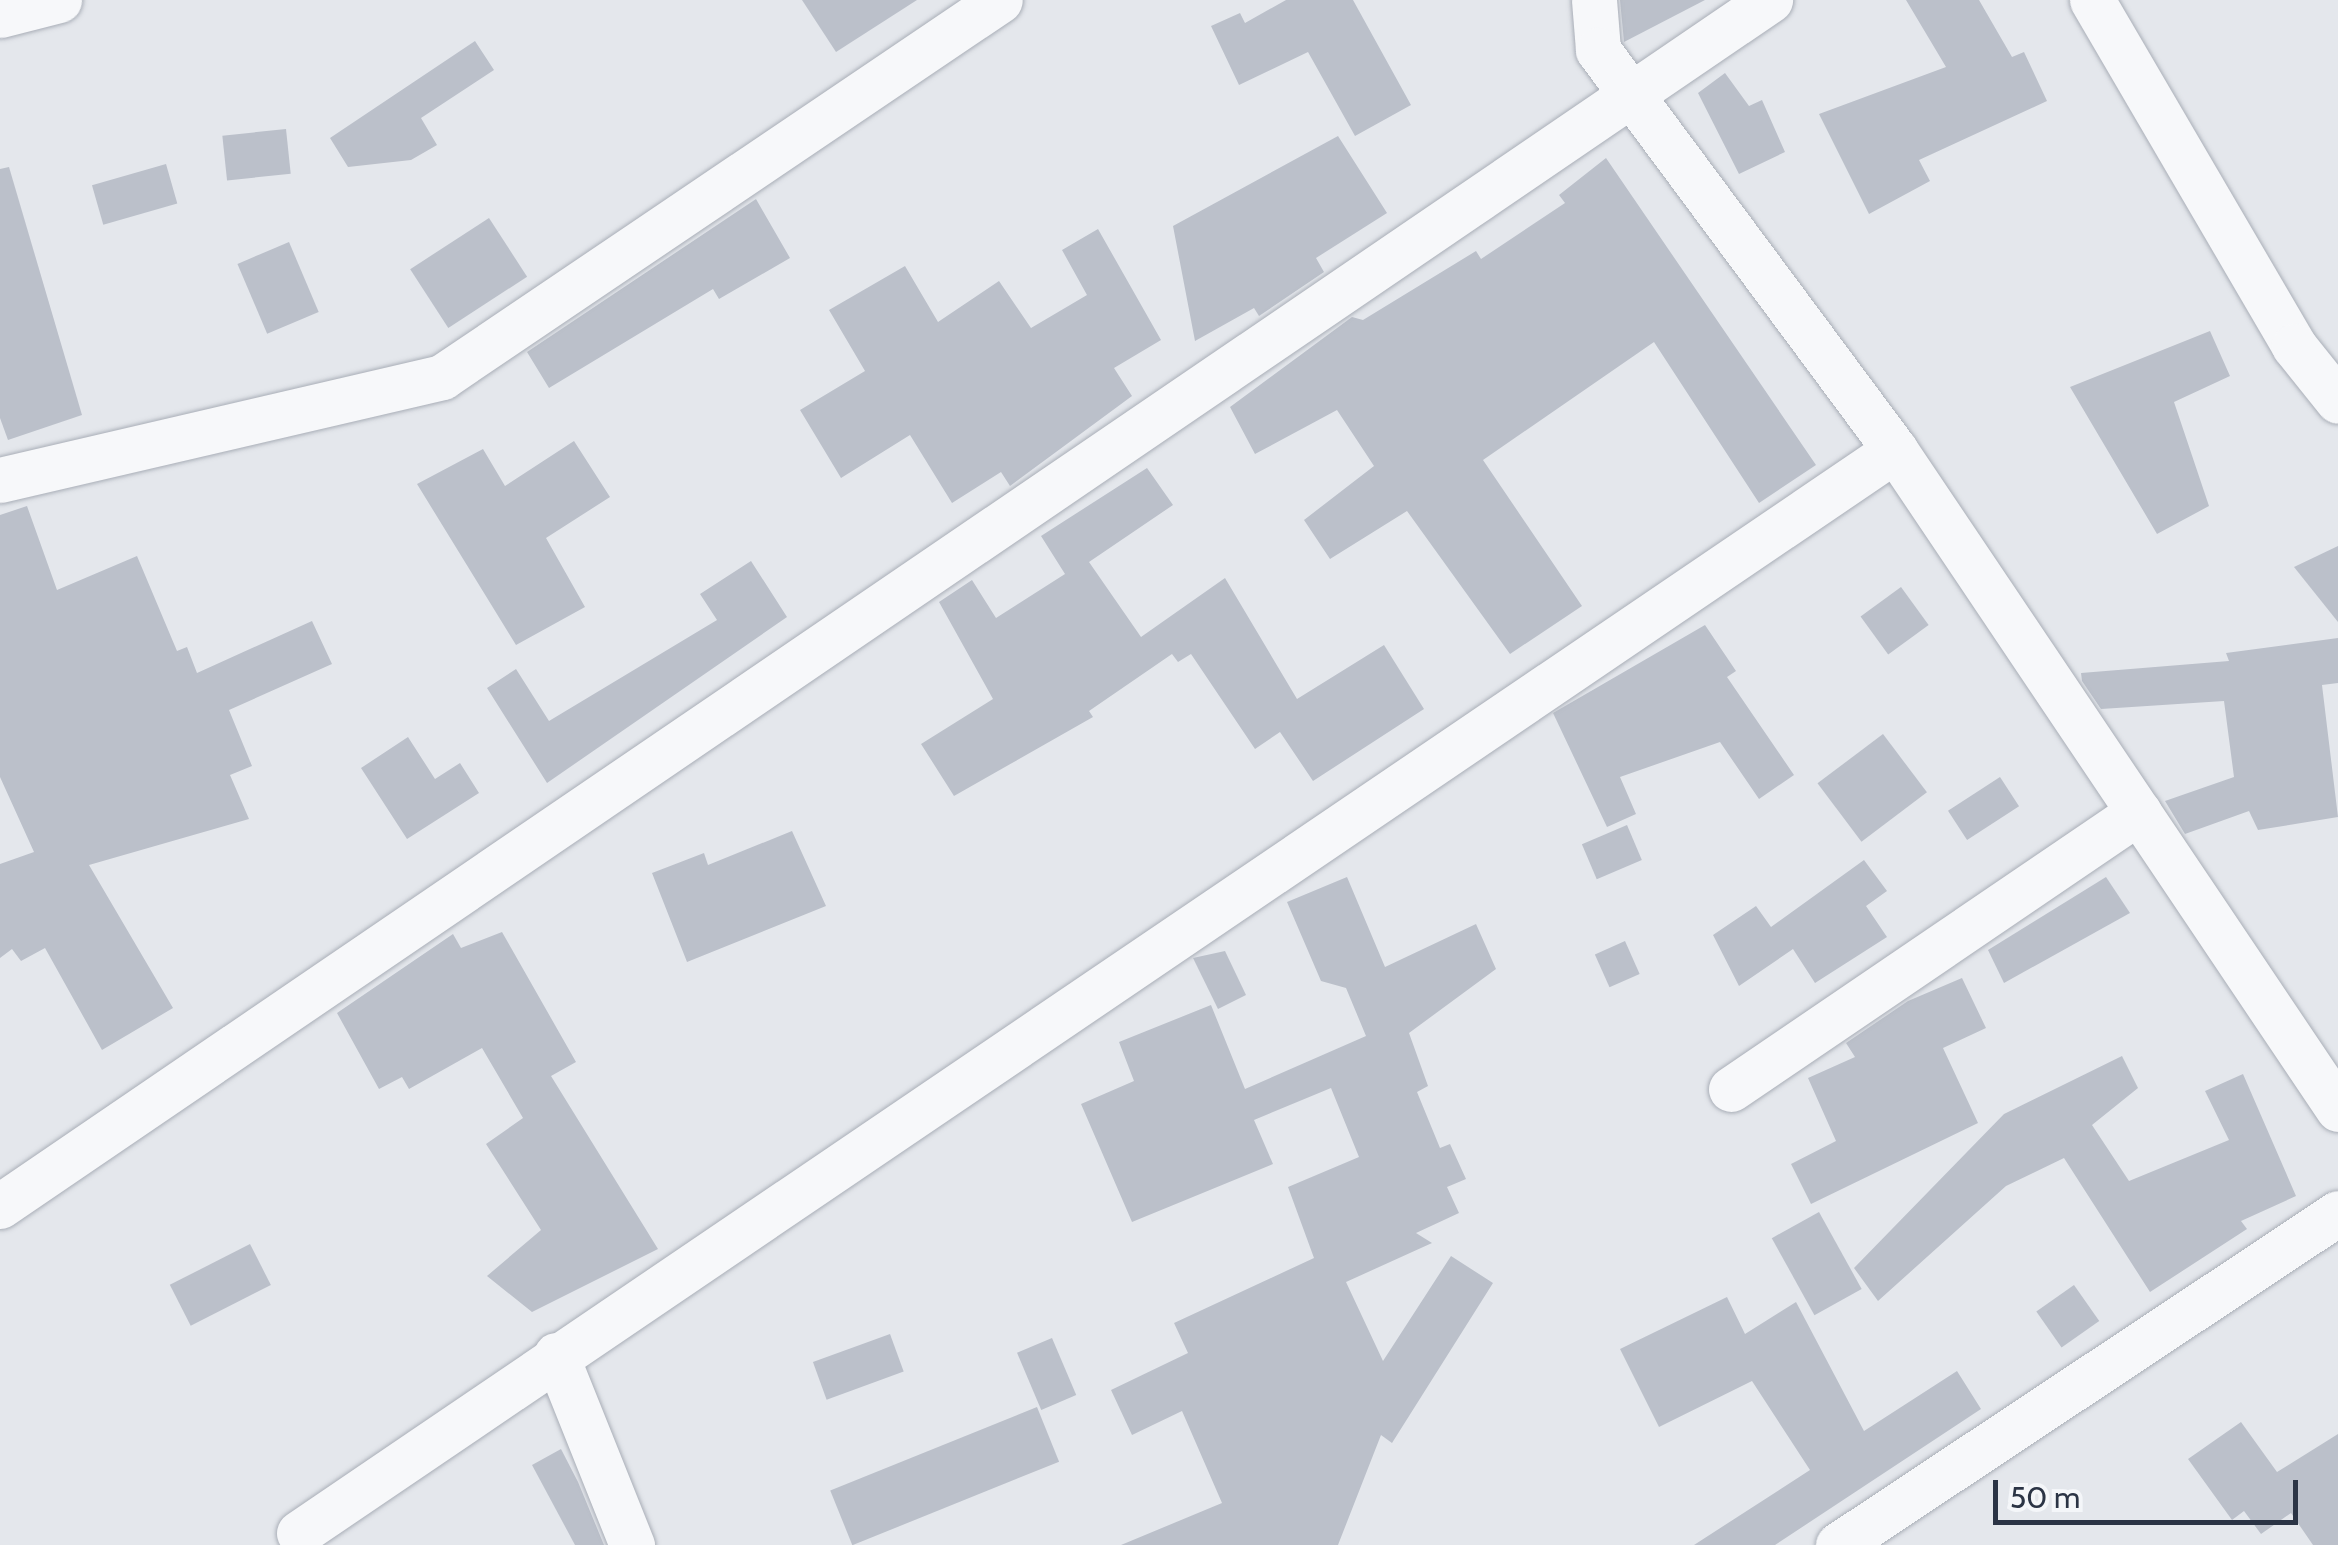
<!DOCTYPE html>
<html>
<head>
<meta charset="utf-8">
<style>
  body { margin:0 }
  #map { position:relative; width:2338px; height:1545px; overflow:hidden; background:#e4e7ec; font-family:Cabin,sans-serif }
  div>[style] { position:absolute }
  .building>* { inset:0; background:#bbc0ca; transform-origin:0 0 }
  .roads { filter:drop-shadow(0 0 2px #a9aeb7) drop-shadow(0 0 2px #a9aeb7) }
  .street>* { height:45px; margin:-22.5px; padding:0 22.5px; transform-origin:22.5px; border-radius:22.5px; background:#f7f8fa }
  span { translate:-50% -50%; white-space:nowrap; text-align:center; line-height:1.15; -webkit-text-stroke:8px #f4f6f9; paint-order:stroke }
  .scale { position:absolute; left:1993px; top:1480px; width:305px; height:45px; box-sizing:border-box; border:5px solid #2b3445; border-top:0; padding-left:12px; font-size:30px; line-height:35px; white-space:nowrap; color:#2b3445; -webkit-text-stroke:8px #f4f6f9; paint-order:stroke }
</style>
</head>
<body>
<div id="map">
  <div class="building">
    <i style="clip-path:polygon(802px 0,917px 0,836px 52px)"></i>
    <i style="clip-path:polygon(1286px 0,1353px 0,1411px 105px,1355px 136px,1308px 52px,1239px 85px,1211px 26px,1240px 13px,1245px 23px)"></i>
    <i style="clip-path:polygon(1620px 0,1705px 0,1624px 42px)"></i>
    <i style="clip-path:polygon(1906px 0,1979px 0,2012px 57px,2024px 52px,2047px 101px,1919px 160px,1930px 181px,1869px 214px,1819px 114px,1946px 67px)"></i>
    <i style="clip-path:polygon(475px 41px,494px 70px,421px 118px,437px 145px,411px 160px,348px 167px,330px 138px)"></i>
    <i style="clip-path:polygon(1725px 73px,1749px 106px,1762px 100px,1785px 152px,1739px 174px,1698px 93px)"></i>
    <i style="left:286px;top:129px;width:45px;height:64px;rotate:84deg"></i>
    <i style="clip-path:polygon(1338px 136px,1387px 213px,1316px 258px,1324px 272px,1259px 316px,1254px 308px,1195px 341px,1173px 226px)"></i>
    <i style="clip-path:polygon(1606px 158px,1816px 465px,1759px 503px,1654px 342px,1483px 460px,1582px 606px,1510px 654px,1407px 511px,1330px 559px,1304px 520px,1374px 466px,1337px 410px,1255px 454px,1230px 407px,1352px 317px,1363px 320px,1476px 251px,1481px 259px,1565px 203px,1559px 195px)"></i>
    <i style="left:166px;top:164px;width:41px;height:77px;rotate:74deg"></i>
    <i style="clip-path:polygon(9px 167px,82px 415px,8px 440px,0 418px,0 169px)"></i>
    <i style="clip-path:polygon(756px 199px,790px 258px,719px 299px,713px 289px,549px 388px,527px 352px)"></i>
    <i style="left:489px;top:218px;width:70px;height:94px;rotate:57deg"></i>
    <i style="clip-path:polygon(1098px 229px,1161px 340px,1114px 368px,1132px 396px,1010px 486px,1001px 472px,952px 503px,910px 435px,841px 478px,800px 410px,865px 371px,829px 310px,905px 266px,938px 322px,999px 281px,1031px 328px,1087px 295px,1062px 250px)"></i>
    <i style="left:289px;top:242px;width:76px;height:56px;rotate:67deg"></i>
    <i style="clip-path:polygon(2210px 331px,2230px 376px,2174px 402px,2209px 506px,2157px 534px,2070px 387px)"></i>
    <i style="clip-path:polygon(574px 441px,610px 497px,546px 538px,585px 607px,516px 645px,417px 484px,483px 449px,505px 486px)"></i>
    <i style="clip-path:polygon(1147px 468px,1173px 505px,1089px 562px,1141px 637px,1225px 578px,1297px 699px,1384px 645px,1424px 709px,1313px 781px,1280px 732px,1255px 749px,1191px 654px,1178px 662px,1172px 654px,1089px 711px,1093px 717px,954px 796px,921px 744px,993px 699px,939px 602px,972px 580px,996px 618px,1065px 574px,1041px 536px)"></i>
    <i style="clip-path:polygon(27px 506px,57px 590px,137px 556px,177px 651px,187px 647px,197px 673px,312px 621px,332px 664px,229px 710px,252px 766px,230px 775px,249px 819px,89px 865px,173px 1008px,102px 1050px,45px 948px,21px 961px,12px 949px,0 958px,0 864px,34px 852px,0 777px,0 515px)"></i>
    <i style="clip-path:polygon(2338px 546px,2338px 622px,2294px 567px)"></i>
    <i style="clip-path:polygon(751px 561px,787px 617px,547px 783px,487px 688px,516px 669px,549px 721px,717px 620px,700px 594px)"></i>
    <i style="left:1901px;top:587px;width:47px;height:50px;rotate:54deg"></i>
    <i style="clip-path:polygon(1705px 625px,1736px 671px,1727px 677px,1794px 775px,1759px 799px,1720px 742px,1620px 777px,1636px 814px,1607px 827px,1553px 713px)"></i>
    <i style="clip-path:polygon(2338px 638px,2338px 683px,2322px 685px,2338px 817px,2258px 830px,2249px 811px,2185px 834px,2165px 801px,2234px 777px,2224px 701px,2101px 709px,2082px 681px,2081px 673px,2229px 661px,2226px 653px)"></i>
    <i style="left:1883px;top:734px;width:73px;height:82px;rotate:53deg"></i>
    <i style="clip-path:polygon(408px 737px,435px 779px,460px 763px,479px 793px,407px 839px,361px 768px)"></i>
    <i style="left:2000px;top:777px;width:35px;height:62px;rotate:57deg"></i>
    <i style="left:1627px;top:825px;width:38px;height:49px;rotate:67deg"></i>
    <i style="clip-path:polygon(792px 831px,826px 906px,687px 962px,652px 873px,704px 853px,708px 865px)"></i>
    <i style="clip-path:polygon(1864px 860px,1887px 891px,1866px 906px,1887px 937px,1815px 983px,1793px 949px,1739px 986px,1713px 935px,1756px 906px,1771px 927px)"></i>
    <i style="clip-path:polygon(1347px 877px,1385px 967px,1476px 924px,1496px 969px,1409px 1033px,1428px 1086px,1417px 1092px,1440px 1148px,1450px 1144px,1466px 1179px,1447px 1187px,1459px 1213px,1416px 1233px,1432px 1243px,1346px 1282px,1383px 1361px,1451px 1256px,1493px 1283px,1392px 1443px,1381px 1435px,1338px 1545px,1121px 1545px,1222px 1503px,1182px 1411px,1132px 1435px,1111px 1390px,1188px 1353px,1174px 1323px,1314px 1258px,1288px 1187px,1359px 1157px,1331px 1088px,1254px 1120px,1273px 1164px,1132px 1222px,1081px 1104px,1134px 1081px,1119px 1042px,1211px 1005px,1245px 1089px,1366px 1036px,1346px 988px,1321px 981px,1287px 902px)"></i>
    <i style="clip-path:polygon(2106px 877px,2130px 913px,2004px 983px,1988px 950px)"></i>
    <i style="clip-path:polygon(502px 932px,576px 1062px,551px 1076px,658px 1249px,532px 1312px,487px 1276px,541px 1230px,486px 1144px,523px 1118px,482px 1048px,409px 1089px,402px 1077px,379px 1089px,337px 1013px,453px 934px,461px 948px)"></i>
    <i style="left:1625px;top:941px;width:36px;height:33px;rotate:66deg"></i>
    <i style="clip-path:polygon(1225px 951px,1246px 995px,1218px 1009px,1193px 958px)"></i>
    <i style="clip-path:polygon(1962px 978px,1986px 1028px,1943px 1048px,1978px 1123px,1811px 1204px,1791px 1164px,1836px 1141px,1808px 1078px,1855px 1057px,1846px 1043px,1908px 1001px)"></i>
    <i style="clip-path:polygon(2122px 1056px,2138px 1088px,2092px 1125px,2129px 1181px,2229px 1140px,2205px 1091px,2243px 1074px,2296px 1196px,2241px 1221px,2247px 1229px,2150px 1292px,2064px 1158px,2006px 1186px,1878px 1301px,1854px 1268px,2004px 1114px)"></i>
    <i style="left:1819px;top:1212px;width:88px;height:54px;rotate:61deg"></i>
    <i style="left:250px;top:1244px;width:46px;height:90px;rotate:63deg"></i>
    <i style="left:2074px;top:1285px;width:44px;height:46px;rotate:55deg"></i>
    <i style="clip-path:polygon(1727px 1297px,1745px 1334px,1796px 1302px,1864px 1431px,1957px 1371px,1981px 1409px,1775px 1545px,1694px 1545px,1810px 1470px,1752px 1381px,1659px 1427px,1620px 1349px)"></i>
    <i style="left:890px;top:1334px;width:40px;height:82px;rotate:70deg"></i>
    <i style="left:1052px;top:1338px;width:62px;height:38px;rotate:67deg"></i>
    <i style="left:1037px;top:1407px;width:59px;height:223px;rotate:68deg"></i>
    <i style="clip-path:polygon(2241px 1422px,2277px 1472px,2338px 1434px,2338px 1545px,2313px 1545px,2291px 1513px,2261px 1534px,2244px 1511px,2232px 1520px,2188px 1459px)"></i>
    <i style="clip-path:polygon(561px 1449px,578px 1482px,604px 1545px,575px 1545px,532px 1465px)"></i>
  </div>
  <div class="roads">
    <div class="street">
      <i style="left:1594px;top:0;width:50px;rotate:85.4deg"></i>
      <i style="left:1598px;top:50px;width:498px;rotate:53.4deg"></i>
      <i style="left:1895px;top:450px;width:794px;rotate:56.09deg"></i>
      <i style="left:2092px;top:0;width:401px;rotate:59.7deg"></i>
      <i style="left:2294px;top:346px;width:70px;rotate:51.3deg"></i>
      <i style="left:0;top:15px;width:61px;rotate:-14.3deg"></i>
      <i style="left:0;top:480px;width:454px;rotate:-13.1deg"></i>
      <i style="left:442px;top:377px;width:673px;rotate:-34.04deg"></i>
      <i style="left:1731px;top:1089px;width:493px;rotate:-34.2deg"></i>
      <i style="left:0;top:1206px;width:2142px;rotate:-34.27deg"></i>
      <i style="left:556px;top:1355px;width:205px;rotate:68.2deg"></i>
      <i style="left:299px;top:1533px;width:1929px;rotate:-34.16deg"></i>
      <i style="left:1838px;top:1545px;width:600px;rotate:-33.58deg"></i>
    </div>
  </div>
  <div class="scale">50 m</div>
</div>
</body>
</html>
